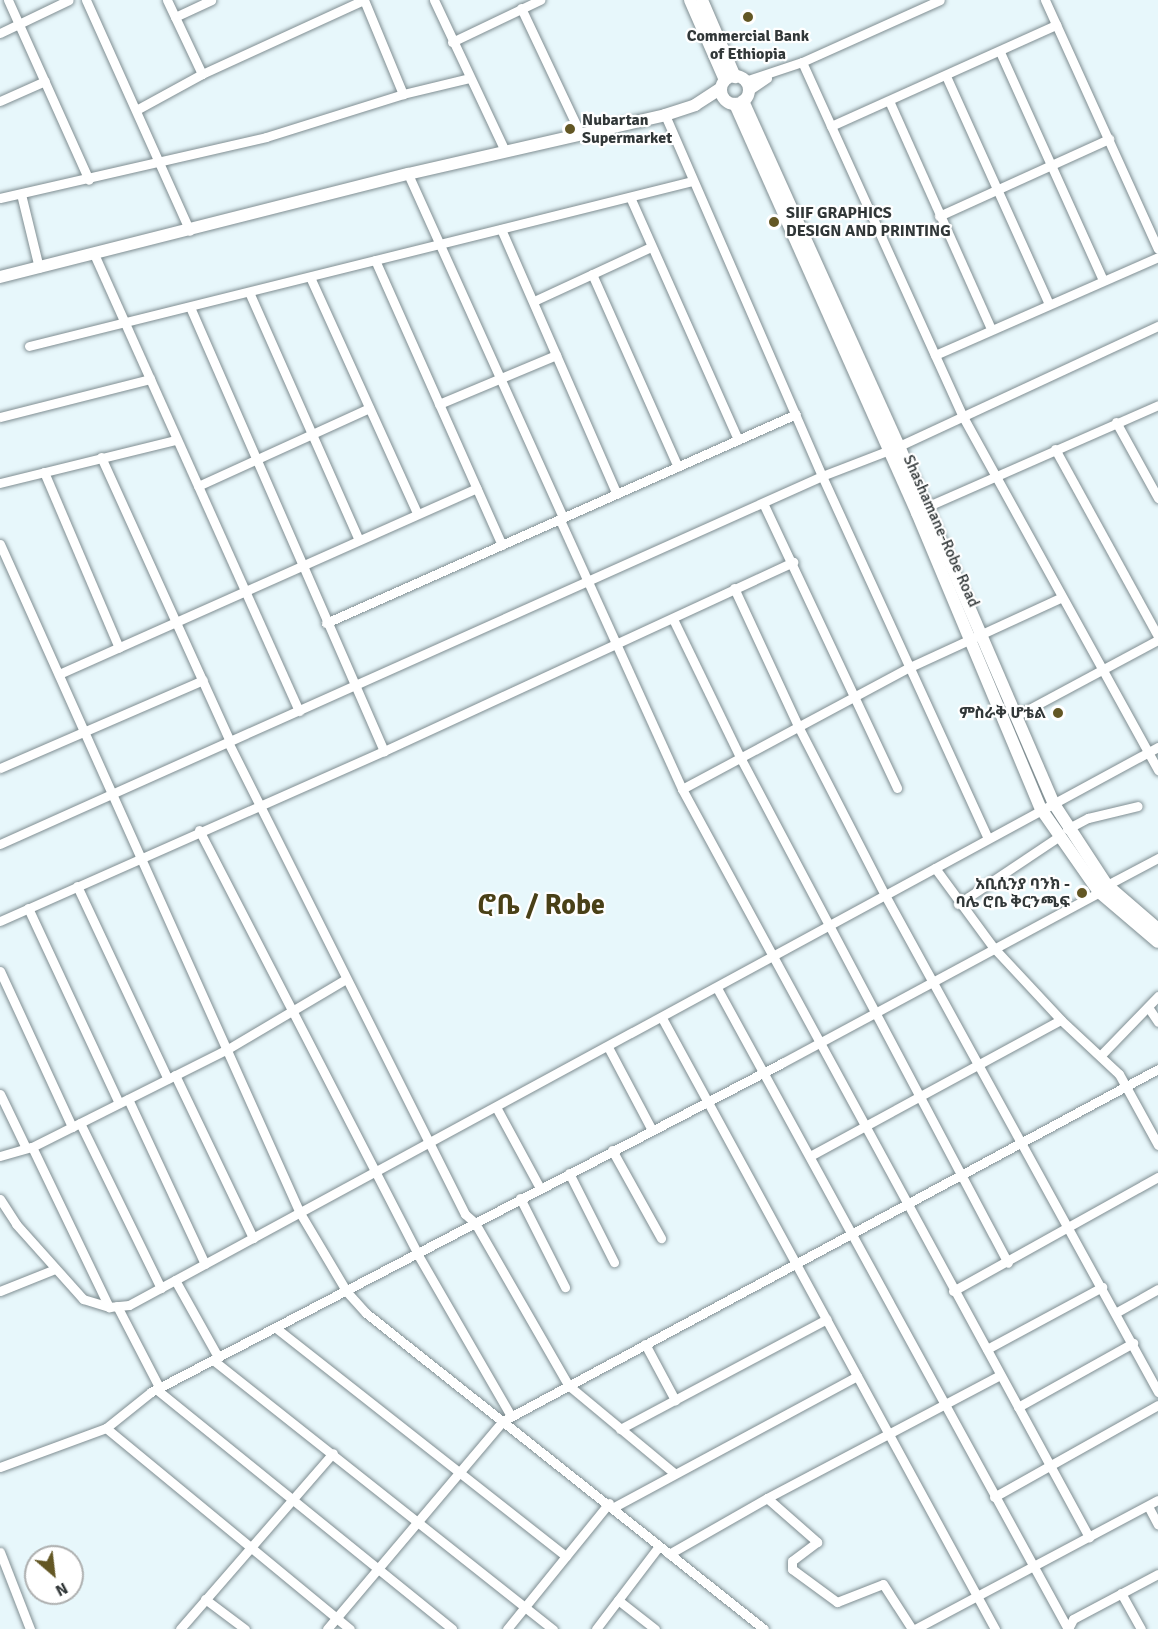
<!DOCTYPE html>
<html>
<head>
<meta charset="utf-8">
<style>
  body { margin:0 }
  #map { position:relative; width:1158px; height:1629px; overflow:hidden; background:#e7f7fb; font-family:Signika,"Noto Sans Ethiopic",sans-serif }
  div>[style] { position:absolute }
  .roads { filter:drop-shadow(0 0 2px #808e92) drop-shadow(0 0 2px #808e92) }
  .minor>* { height:9px; margin:-4.5px; padding:0 4.5px; transform-origin:4.5px; border-radius:4.5px; background:#fff }
  .major>* { height:12px; margin:-6px; padding:0 6px; transform-origin:6px; border-radius:6px; background:#fff }
  .major>.ring { margin:-6px; padding:0; box-sizing:content-box; background:none; border:12px solid #fff; border-radius:50% }
  .dots>* { width:16px; height:16px; translate:-50% -50%; box-sizing:border-box; border:3px solid #fff; border-radius:50% }
  span { translate:-50% -50%; white-space:nowrap; text-align:center; line-height:1.15; -webkit-text-stroke:4.5px #fff; paint-order:stroke }
  .poi-label { font-size:16px; color:#313738; font-weight:700 }
  .left { translate:0 -50%; text-align:left }
  .right { translate:-100% -50%; text-align:right }
  .street-label { font-size:16px; color:#313738 }
  .town-label { font-size:28px; color:#494017; font-weight:700 }
  .north { position:absolute; left:24px; top:1545px; width:60px; height:60px; box-sizing:border-box; background:#fff; border:2px solid #adafaf; border-radius:50%; rotate:152deg; font-size:16px; font-weight:700; line-height:24px; text-align:center; color:#313738 }
  .north::after { content:''; display:block; margin:auto; width:21px; height:27px; background:#635724; clip-path:polygon(50% 0,100% 100%,50% 72%,0 100%) }
</style>
</head>
<body>
<div id="map">
  <div class="roads">
    <div class="minor">
      <i style="left:8px;top:0;width:197px;rotate:65.8deg"></i>
      <i style="left:86px;top:0;width:253px;rotate:65.8deg"></i>
      <i style="left:167px;top:0;width:82px;rotate:64.7deg"></i>
      <i style="left:364px;top:0;width:102px;rotate:67.5deg"></i>
      <i style="left:434px;top:0;width:167px;rotate:64.8deg"></i>
      <i style="left:1045px;top:0;width:273px;rotate:65.6deg"></i>
      <i style="left:521px;top:8px;width:140px;rotate:64.7deg"></i>
      <i style="left:175px;top:17px;width:40px;rotate:-25deg"></i>
      <i style="left:0;top:33px;width:76px;rotate:-25.6deg"></i>
      <i style="left:452px;top:42px;width:98px;rotate:-25.5deg"></i>
      <i style="left:1000px;top:52px;width:250px;rotate:65.7deg"></i>
      <i style="left:802px;top:62px;width:388px;rotate:65.6deg"></i>
      <i style="left:962px;top:415px;width:406px;rotate:61.1deg"></i>
      <i style="left:946px;top:76px;width:250px;rotate:65.7deg"></i>
      <i style="left:745px;top:81px;width:60px;rotate:-18.4deg"></i>
      <i style="left:802px;top:62px;width:151px;rotate:-24.2deg"></i>
      <i style="left:748px;top:91px;width:23px;rotate:-34deg"></i>
      <i style="left:0;top:101px;width:49px;rotate:-24deg"></i>
      <i style="left:890px;top:103px;width:248px;rotate:65.9deg"></i>
      <i style="left:138px;top:109px;width:73px;rotate:-28.7deg"></i>
      <i style="left:202px;top:74px;width:178px;rotate:-24.6deg"></i>
      <i style="left:665px;top:115px;width:394px;rotate:66.5deg"></i>
      <i style="left:822px;top:476px;width:398px;rotate:65.4deg"></i>
      <i style="left:831px;top:126px;width:247px;rotate:-24.2deg"></i>
      <i style="left:408px;top:174px;width:377px;rotate:65.7deg"></i>
      <i style="left:21px;top:194px;width:76px;rotate:76.3deg"></i>
      <i style="left:630px;top:197px;width:266px;rotate:66deg"></i>
      <i style="left:0;top:198px;width:273px;rotate:-12.9deg"></i>
      <i style="left:266px;top:137px;width:144px;rotate:-17.4deg"></i>
      <i style="left:403px;top:94px;width:68px;rotate:-13.6deg"></i>
      <i style="left:939px;top:216px;width:187px;rotate:-24.4deg"></i>
      <i style="left:501px;top:229px;width:289px;rotate:66.4deg"></i>
      <i style="left:94px;top:254px;width:501px;rotate:65.84deg"></i>
      <i style="left:375px;top:260px;width:312px;rotate:66deg"></i>
      <i style="left:592px;top:274px;width:211px;rotate:66deg"></i>
      <i style="left:310px;top:277px;width:259px;rotate:65.6deg"></i>
      <i style="left:249px;top:292px;width:271px;rotate:66.1deg"></i>
      <i style="left:534px;top:301px;width:129px;rotate:-24.8deg"></i>
      <i style="left:190px;top:307px;width:485px;rotate:66.4deg"></i>
      <i style="left:29px;top:346px;width:684px;rotate:-13.96deg"></i>
      <i style="left:935px;top:355px;width:244px;rotate:-23.7deg"></i>
      <i style="left:439px;top:404px;width:127px;rotate:-22.7deg"></i>
      <i style="left:0;top:417px;width:155px;rotate:-14.2deg"></i>
      <i style="left:1116px;top:422px;width:87px;rotate:61.1deg"></i>
      <i style="left:1055px;top:449px;width:213px;rotate:61.2deg"></i>
      <i style="left:101px;top:457px;width:312px;rotate:65.6deg"></i>
      <i style="left:44px;top:472px;width:191px;rotate:66.9deg"></i>
      <i style="left:0;top:483px;width:180px;rotate:-13.8deg"></i>
      <i style="left:198px;top:486px;width:188px;rotate:-24.5deg"></i>
      <i style="left:763px;top:503px;width:315px;rotate:64.8deg"></i>
      <i style="left:926px;top:507px;width:253px;rotate:-23.7deg"></i>
      <i style="left:560px;top:520px;width:295px;rotate:65.6deg"></i>
      <i style="left:682px;top:789px;width:852px;rotate:61.45deg"></i>
      <i style="left:0;top:544px;width:733px;rotate:65.85deg"></i>
      <i style="left:300px;top:1213px;width:92px;rotate:59.3deg"></i>
      <i style="left:347px;top:1292px;width:28px;rotate:48deg"></i>
      <i style="left:366px;top:1313px;width:508px;rotate:38.45deg"></i>
      <i style="left:734px;top:588px;width:152px;rotate:65.1deg"></i>
      <i style="left:798px;top:726px;width:192px;rotate:62.8deg"></i>
      <i style="left:886px;top:897px;width:565px;rotate:61.21deg"></i>
      <i style="left:673px;top:619px;width:156px;rotate:64.1deg"></i>
      <i style="left:741px;top:759px;width:570px;rotate:62.09deg"></i>
      <i style="left:326px;top:623px;width:514px;rotate:-23.97deg"></i>
      <i style="left:59px;top:674px;width:457px;rotate:-24deg"></i>
      <i style="left:1016px;top:716px;width:161px;rotate:-28.2deg"></i>
      <i style="left:228px;top:742px;width:528px;rotate:63.34deg"></i>
      <i style="left:465px;top:1214px;width:13px;rotate:42deg"></i>
      <i style="left:475px;top:1223px;width:187px;rotate:60.1deg"></i>
      <i style="left:568px;top:1385px;width:138px;rotate:39.7deg"></i>
      <i style="left:0;top:768px;width:221px;rotate:-23.4deg"></i>
      <i style="left:682px;top:789px;width:259px;rotate:-28.2deg"></i>
      <i style="left:910px;top:667px;width:167px;rotate:-24.7deg"></i>
      <i style="left:1067px;top:829px;width:24px;rotate:-28deg"></i>
      <i style="left:1088px;top:818px;width:51px;rotate:-13.5deg"></i>
      <i style="left:199px;top:830px;width:478px;rotate:62.7deg"></i>
      <i style="left:418px;top:1255px;width:186px;rotate:60deg"></i>
      <i style="left:0;top:844px;width:901px;rotate:-24.12deg"></i>
      <i style="left:822px;top:476px;width:80px;rotate:-21.1deg"></i>
      <i style="left:897px;top:447px;width:288px;rotate:-24.9deg"></i>
      <i style="left:935px;top:868px;width:98px;rotate:53.7deg"></i>
      <i style="left:993px;top:947px;width:100px;rotate:47deg"></i>
      <i style="left:1061px;top:1020px;width:79px;rotate:43deg"></i>
      <i style="left:1119px;top:1074px;width:81px;rotate:61.2deg"></i>
      <i style="left:1107px;top:885px;width:58px;rotate:-27.9deg"></i>
      <i style="left:77px;top:886px;width:213px;rotate:64.8deg"></i>
      <i style="left:958px;top:904px;width:120px;rotate:-33.8deg"></i>
      <i style="left:28px;top:908px;width:215px;rotate:65deg"></i>
      <i style="left:0;top:921px;width:420px;rotate:-23.9deg"></i>
      <i style="left:384px;top:751px;width:451px;rotate:-24.8deg"></i>
      <i style="left:0;top:971px;width:172px;rotate:65.2deg"></i>
      <i style="left:717px;top:988px;width:731px;rotate:61.3deg"></i>
      <i style="left:1148px;top:1007px;width:18px;rotate:56deg"></i>
      <i style="left:662px;top:1018px;width:696px;rotate:61.41deg"></i>
      <i style="left:608px;top:1047px;width:94px;rotate:62.1deg"></i>
      <i style="left:1101px;top:1055px;width:82px;rotate:-46deg"></i>
      <i style="left:175px;top:1075px;width:181px;rotate:64.4deg"></i>
      <i style="left:0;top:1094px;width:60px;rotate:64.3deg"></i>
      <i style="left:128px;top:1099px;width:182px;rotate:65deg"></i>
      <i style="left:496px;top:1107px;width:92px;rotate:61.5deg"></i>
      <i style="left:80px;top:1123px;width:184px;rotate:63.9deg"></i>
      <i style="left:32px;top:1147px;width:178px;rotate:64.3deg"></i>
      <i style="left:612px;top:1150px;width:101px;rotate:60.9deg"></i>
      <i style="left:0;top:1156px;width:33px;rotate:-16deg"></i>
      <i style="left:32px;top:1147px;width:217px;rotate:-26.6deg"></i>
      <i style="left:226px;top:1050px;width:139px;rotate:-30.6deg"></i>
      <i style="left:810px;top:1156px;width:285px;rotate:-28.5deg"></i>
      <i style="left:569px;top:1173px;width:100px;rotate:63.2deg"></i>
      <i style="left:520px;top:1198px;width:100px;rotate:63.2deg"></i>
      <i style="left:0;top:1199px;width:30px;rotate:57deg"></i>
      <i style="left:16px;top:1224px;width:101px;rotate:48.2deg"></i>
      <i style="left:83px;top:1299px;width:27px;rotate:17deg"></i>
      <i style="left:109px;top:1307px;width:20px;rotate:-6deg"></i>
      <i style="left:129px;top:1305px;width:1171px;rotate:-28.47deg"></i>
      <i style="left:175px;top:1280px;width:88px;rotate:60.8deg"></i>
      <i style="left:0;top:1291px;width:59px;rotate:-21.8deg"></i>
      <i style="left:953px;top:1291px;width:235px;rotate:-29.1deg"></i>
      <i style="left:117px;top:1306px;width:91px;rotate:62.6deg"></i>
      <i style="left:1117px;top:1312px;width:47px;rotate:-29.3deg"></i>
      <i style="left:276px;top:1328px;width:369px;rotate:38.2deg"></i>
      <i style="left:645px;top:1344px;width:64px;rotate:61.8deg"></i>
      <i style="left:987px;top:1349px;width:131px;rotate:-28.3deg"></i>
      <i style="left:213px;top:1360px;width:434px;rotate:38.4deg"></i>
      <i style="left:156px;top:1389px;width:381px;rotate:39deg"></i>
      <i style="left:1018px;top:1407px;width:132px;rotate:-29.1deg"></i>
      <i style="left:106px;top:1428px;width:316px;rotate:39.5deg"></i>
      <i style="left:620px;top:1429px;width:234px;rotate:-28deg"></i>
      <i style="left:0;top:1467px;width:113px;rotate:-20.2deg"></i>
      <i style="left:106px;top:1428px;width:58px;rotate:-38.7deg"></i>
      <i style="left:151px;top:1392px;width:712px;rotate:-27.54deg"></i>
      <i style="left:782px;top:1063px;width:360px;rotate:-28.3deg"></i>
      <i style="left:994px;top:1497px;width:188px;rotate:-29.3deg"></i>
      <i style="left:767px;top:1498px;width:67px;rotate:41.3deg"></i>
      <i style="left:817px;top:1542px;width:31px;rotate:143deg"></i>
      <i style="left:792px;top:1561px;width:8px;rotate:90deg"></i>
      <i style="left:792px;top:1569px;width:56px;rotate:36.3deg"></i>
      <i style="left:837px;top:1602px;width:49px;rotate:-21.4deg"></i>
      <i style="left:883px;top:1584px;width:54px;rotate:57.2deg"></i>
      <i style="left:1148px;top:1506px;width:21px;rotate:62deg"></i>
      <i style="left:614px;top:1507px;width:276px;rotate:-28.3deg"></i>
      <i style="left:0;top:1552px;width:83px;rotate:68.7deg"></i>
      <i style="left:669px;top:1554px;width:113px;rotate:-29.7deg"></i>
      <i style="left:767px;top:1498px;width:263px;rotate:-27.8deg"></i>
      <i style="left:1121px;top:1593px;width:41px;rotate:60.9deg"></i>
      <i style="left:205px;top:1599px;width:50px;rotate:36.9deg"></i>
      <i style="left:618px;top:1600px;width:47px;rotate:38.1deg"></i>
      <i style="left:180px;top:1629px;width:233px;rotate:-49deg"></i>
      <i style="left:327px;top:1629px;width:272px;rotate:-49.8deg"></i>
      <i style="left:503px;top:1421px;width:744px;rotate:-28.25deg"></i>
      <i style="left:507px;top:1629px;width:162px;rotate:-51deg"></i>
      <i style="left:596px;top:1629px;width:104px;rotate:-52.8deg"></i>
      <i style="left:915px;top:1629px;width:275px;rotate:-28deg"></i>
      <i style="left:1068px;top:1629px;width:11px;rotate:-63deg"></i>
      <i style="left:1073px;top:1619px;width:96px;rotate:-27.9deg"></i>
    </div>
    <div class="major">
      <i style="left:690px;top:0;width:87px;rotate:66.4deg"></i>
      <i style="left:702px;top:0;width:84px;rotate:66.8deg"></i>
      <i class="ring" style="left:721px;top:76px;width:16px;height:16px"></i>
      <i style="left:743px;top:101px;width:445px;rotate:65.7deg"></i>
      <i style="left:926px;top:507px;width:323px;rotate:66.7deg"></i>
      <i style="left:1054px;top:804px;width:97px;rotate:56.8deg"></i>
      <i style="left:1107px;top:885px;width:67px;rotate:40.8deg"></i>
      <i style="left:735px;top:104px;width:448px;rotate:66deg"></i>
      <i style="left:917px;top:513px;width:321px;rotate:67.3deg"></i>
      <i style="left:1041px;top:809px;width:101px;rotate:55.1deg"></i>
      <i style="left:1099px;top:892px;width:77px;rotate:40.3deg"></i>
      <i style="left:0;top:277px;width:421px;rotate:-14.2deg"></i>
      <i style="left:408px;top:174px;width:264px;rotate:-12.9deg"></i>
      <i style="left:665px;top:115px;width:32px;rotate:-18deg"></i>
      <i style="left:695px;top:105px;width:31px;rotate:-33deg"></i>
    </div>
  </div>
  <div class="dots">
    <i style="left:748px;top:17px;background:#635724"></i>
    <i style="left:570px;top:129px;background:#635724"></i>
    <i style="left:774px;top:222px;background:#635724"></i>
    <i style="left:1058px;top:713px;background:#635724"></i>
    <i style="left:1082px;top:893px;background:#635724"></i>
  </div>
  <div class="poi-label">
    <span style="left:748px;top:45px">Commercial Bank<br>of Ethiopia</span>
    <span class="left" style="left:582px;top:129px">Nubartan<br>Supermarket</span>
    <span class="left" style="left:786px;top:222px">SIIF GRAPHICS<br>DESIGN AND PRINTING</span>
    <span class="right" style="left:1046px;top:713px">ምስራቅ ሆቴል</span>
    <span class="right" style="left:1070px;top:893px">አቢሲንያ ባንክ -<br>ባሌ ሮቤ ቅርንጫፍ</span>
  </div>
  <div class="street-label">
    <span style="left:941px;top:531px;rotate:66deg">Shashamane-Robe Road</span>
  </div>
  <div class="town-label">
    <span style="left:541px;top:905px">ሮቤ / Robe</span>
  </div>
  <div class="north">N</div>
</div>
</body>
</html>
